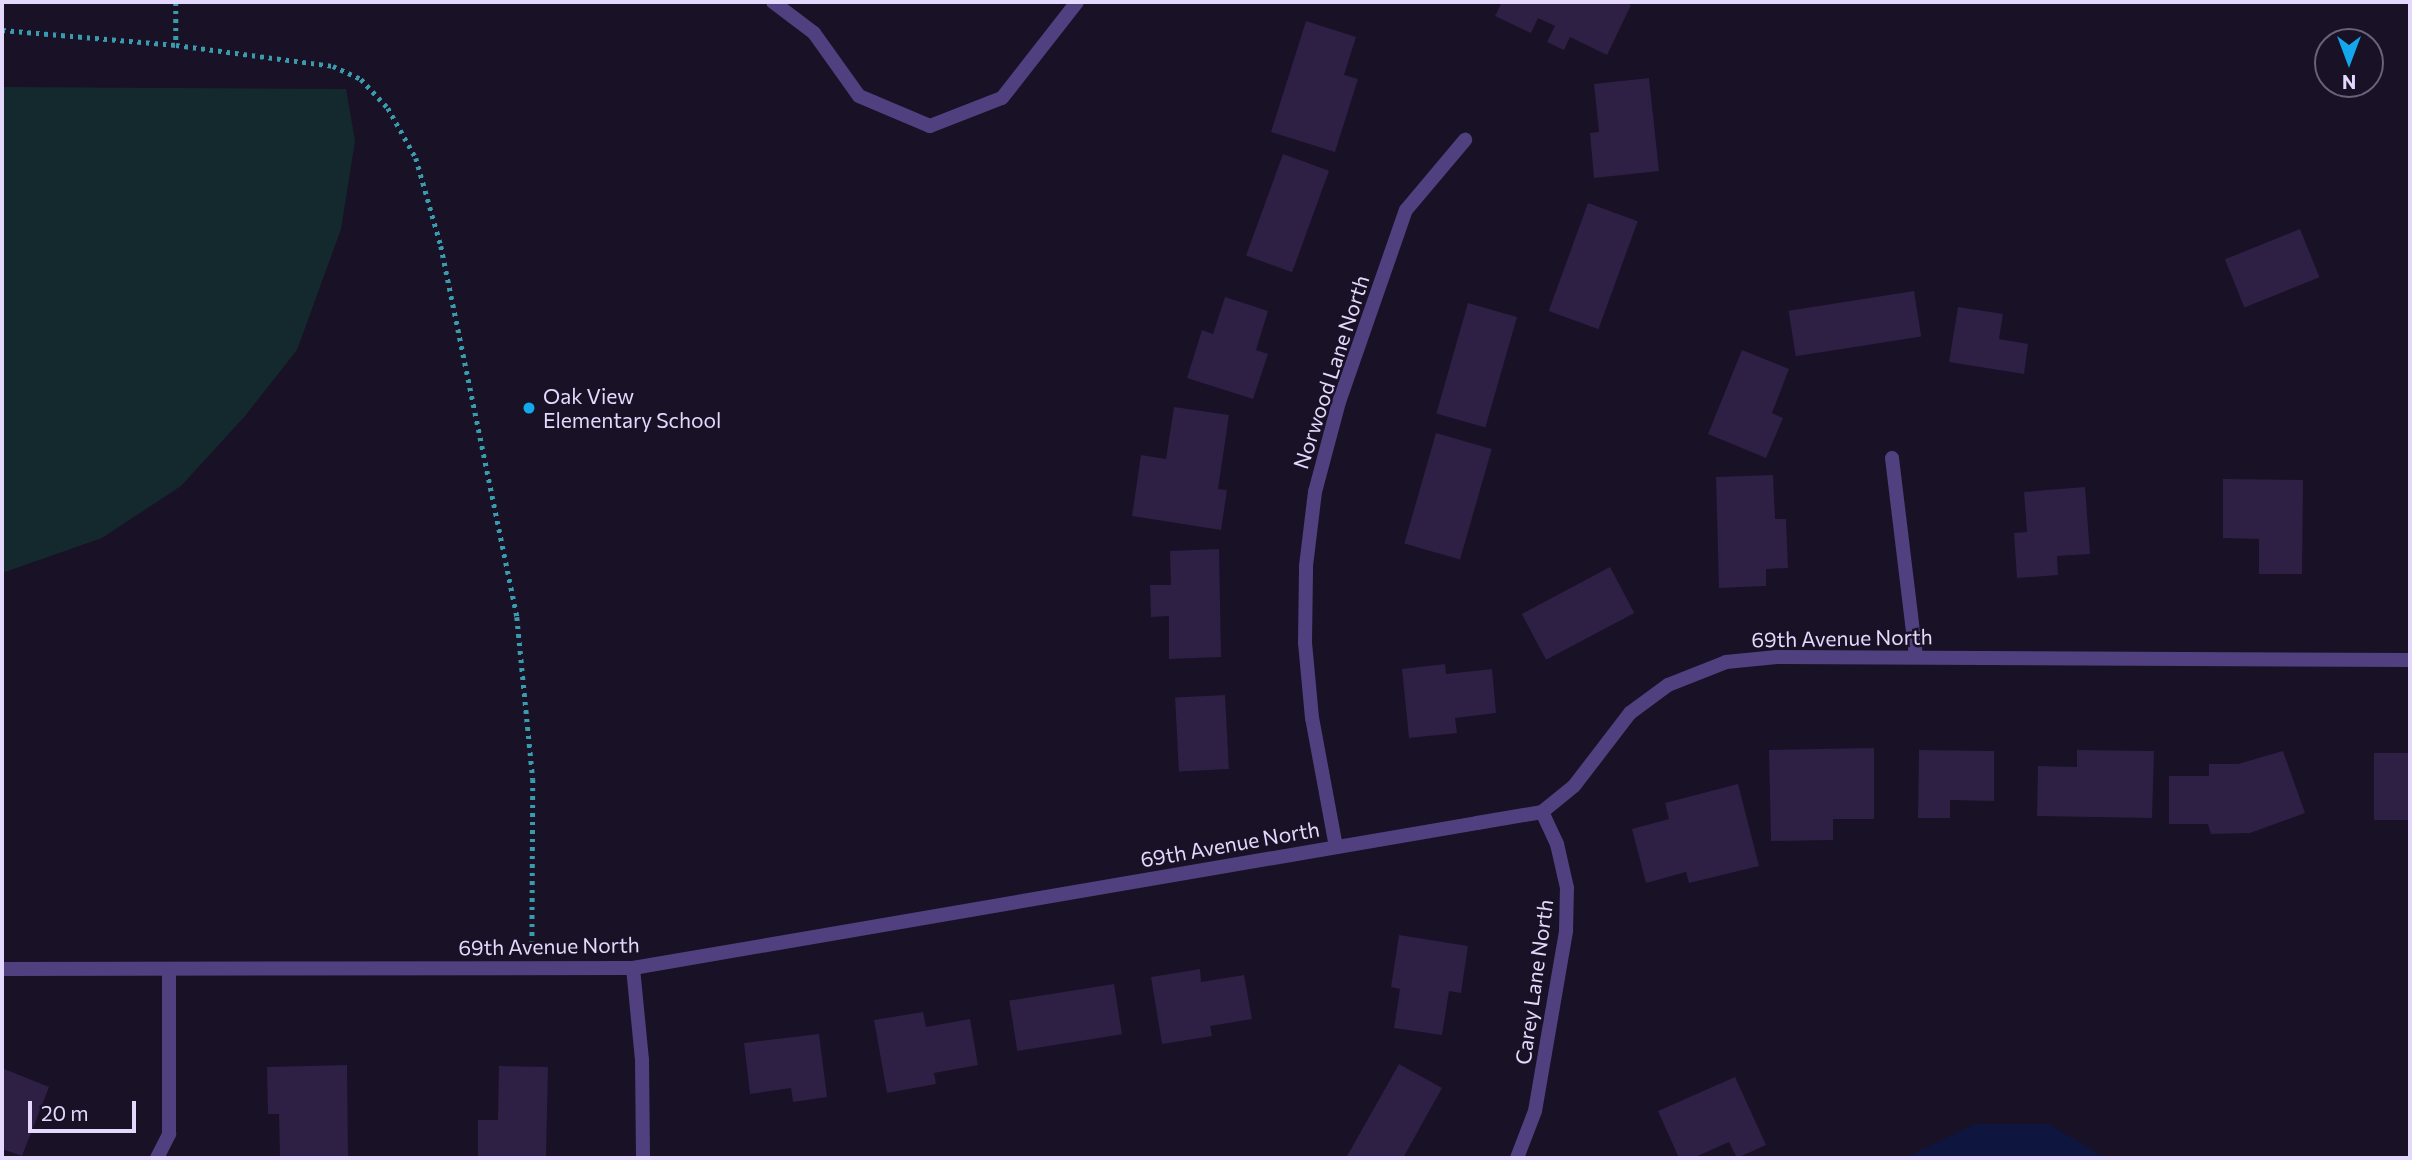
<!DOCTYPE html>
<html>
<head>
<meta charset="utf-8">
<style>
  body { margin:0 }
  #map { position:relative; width:2412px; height:1160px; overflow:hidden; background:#191125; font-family:Commissioner,sans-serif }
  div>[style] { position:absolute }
  .green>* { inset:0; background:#14292e }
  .water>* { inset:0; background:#0e1640 }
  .building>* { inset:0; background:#2e1f44; transform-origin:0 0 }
  .path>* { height:4.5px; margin-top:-2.25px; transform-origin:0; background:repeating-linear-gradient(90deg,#399cae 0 3.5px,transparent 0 8.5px) }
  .service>* { height:14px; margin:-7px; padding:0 7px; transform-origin:7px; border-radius:7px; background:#504080 }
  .minor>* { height:14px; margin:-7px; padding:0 7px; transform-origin:7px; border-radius:7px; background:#504080 }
  .dots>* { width:19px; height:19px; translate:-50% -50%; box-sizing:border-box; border:4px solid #191125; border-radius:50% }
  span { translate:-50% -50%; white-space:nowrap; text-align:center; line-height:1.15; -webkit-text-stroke:5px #191125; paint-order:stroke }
  .street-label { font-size:21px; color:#e4d8fc }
  .poi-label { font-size:21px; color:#e4d8fc }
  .left { translate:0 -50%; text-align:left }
  .frame { position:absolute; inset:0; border:4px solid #e4d8fc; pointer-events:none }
  .north { position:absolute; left:2314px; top:28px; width:70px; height:70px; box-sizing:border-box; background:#191125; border:2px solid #6a617b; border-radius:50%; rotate:180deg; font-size:19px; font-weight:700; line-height:28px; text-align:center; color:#e4d8fc }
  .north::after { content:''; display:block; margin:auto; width:24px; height:32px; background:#14a7ec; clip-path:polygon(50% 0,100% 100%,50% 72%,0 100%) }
  .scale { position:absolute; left:28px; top:1101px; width:108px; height:32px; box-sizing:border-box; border:4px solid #e4d8fc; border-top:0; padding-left:9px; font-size:21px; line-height:24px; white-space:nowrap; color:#e4d8fc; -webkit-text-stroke:5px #191125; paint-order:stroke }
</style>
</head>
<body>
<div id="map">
  <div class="green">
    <i style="clip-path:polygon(2px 87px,346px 89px,355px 141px,341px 229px,297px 350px,245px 416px,181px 486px,102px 538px,2px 573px)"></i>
  </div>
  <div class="water">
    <i style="clip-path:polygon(1975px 1124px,2049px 1124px,2105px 1158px,1905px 1158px)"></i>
  </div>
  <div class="building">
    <i style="clip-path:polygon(1502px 2px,1623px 2px,1631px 5px,1607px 55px,1570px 37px,1564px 50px,1547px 42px,1555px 26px,1538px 18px,1531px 33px,1495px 16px)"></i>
    <i style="clip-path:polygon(1306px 21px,1356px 37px,1344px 75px,1358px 79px,1335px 152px,1271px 132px)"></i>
    <i style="clip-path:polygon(1649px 78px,1659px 171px,1594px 178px,1590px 133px,1599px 132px,1594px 84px)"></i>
    <i style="left:1283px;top:154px;width:49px;height:108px;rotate:20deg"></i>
    <i style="left:1588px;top:203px;width:53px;height:115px;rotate:20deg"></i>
    <i style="left:2300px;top:229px;width:52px;height:81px;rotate:68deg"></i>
    <i style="left:1914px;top:291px;width:46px;height:127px;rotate:81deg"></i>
    <i style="clip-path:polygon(1225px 297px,1268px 311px,1256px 350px,1268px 354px,1253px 399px,1187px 378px,1202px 330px,1213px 334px)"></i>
    <i style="left:1468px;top:303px;width:51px;height:115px;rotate:16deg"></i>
    <i style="clip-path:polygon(1958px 307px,2003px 314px,1999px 339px,2028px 344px,2024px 374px,1949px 362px)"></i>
    <i style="clip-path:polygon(1742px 350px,1789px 369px,1772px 413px,1783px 418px,1766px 458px,1708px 434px)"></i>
    <i style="clip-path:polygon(1174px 407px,1229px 415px,1218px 489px,1227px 490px,1221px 530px,1132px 516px,1141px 455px,1166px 459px)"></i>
    <i style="left:1436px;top:433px;width:58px;height:115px;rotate:16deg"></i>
    <i style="clip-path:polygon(1773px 475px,1775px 519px,1786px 519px,1788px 568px,1766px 569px,1766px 586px,1719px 588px,1716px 477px)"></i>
    <i style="clip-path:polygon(2223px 479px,2303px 480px,2302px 574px,2259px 574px,2259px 539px,2223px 538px)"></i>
    <i style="clip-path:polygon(2085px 487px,2090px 554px,2057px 556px,2058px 575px,2017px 578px,2014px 533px,2027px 532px,2024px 492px)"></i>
    <i style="clip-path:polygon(1219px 549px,1221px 657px,1169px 659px,1169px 616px,1151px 617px,1150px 585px,1171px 585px,1170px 551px)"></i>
    <i style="left:1610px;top:567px;width:52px;height:100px;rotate:62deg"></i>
    <i style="clip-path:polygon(1445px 664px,1446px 674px,1492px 669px,1496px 713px,1455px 718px,1457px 733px,1409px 738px,1402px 669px)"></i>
    <i style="left:1225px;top:695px;width:74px;height:50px;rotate:87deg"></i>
    <i style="clip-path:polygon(1874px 748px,1874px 819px,1833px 819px,1833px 840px,1771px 841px,1769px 750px)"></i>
    <i style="clip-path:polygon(1919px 750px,1994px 751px,1994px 801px,1950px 800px,1950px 818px,1918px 818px)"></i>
    <i style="clip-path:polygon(2077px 750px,2154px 751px,2152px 818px,2037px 816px,2038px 766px,2077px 767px)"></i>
    <i style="clip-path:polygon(2283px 751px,2305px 813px,2250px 833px,2211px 834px,2208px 824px,2169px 824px,2169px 776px,2209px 776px,2209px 764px,2238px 764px)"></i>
    <i style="left:2410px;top:753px;width:67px;height:36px;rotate:90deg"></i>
    <i style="clip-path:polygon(1738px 784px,1759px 866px,1689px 883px,1686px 872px,1646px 883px,1632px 829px,1669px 819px,1665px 803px)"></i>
    <i style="clip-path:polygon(1399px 935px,1468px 946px,1461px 993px,1449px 991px,1442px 1035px,1394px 1028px,1400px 989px,1391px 987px)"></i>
    <i style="clip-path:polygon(1200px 969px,1201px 982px,1244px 975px,1252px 1019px,1210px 1026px,1212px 1036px,1162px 1044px,1151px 977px)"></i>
    <i style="left:1114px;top:984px;width:51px;height:106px;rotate:81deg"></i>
    <i style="clip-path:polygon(923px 1012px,926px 1027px,970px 1019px,978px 1065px,934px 1073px,936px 1084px,887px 1093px,874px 1020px)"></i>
    <i style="clip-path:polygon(819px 1034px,827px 1097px,793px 1102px,791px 1088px,750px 1094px,744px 1043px)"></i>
    <i style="clip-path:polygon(1399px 1064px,1442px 1088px,1403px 1158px,1346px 1158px)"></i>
    <i style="clip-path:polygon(347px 1065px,348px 1156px,280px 1158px,279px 1114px,268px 1114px,267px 1067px)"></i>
    <i style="clip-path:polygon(499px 1066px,548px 1067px,546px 1158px,478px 1158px,478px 1120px,498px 1120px)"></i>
    <i style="clip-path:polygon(2px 1068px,49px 1087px,22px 1156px,2px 1149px)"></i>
    <i style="clip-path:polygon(1735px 1077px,1766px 1145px,1737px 1158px,1729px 1142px,1693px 1158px,1679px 1158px,1658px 1111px)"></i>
  </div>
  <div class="path">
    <i style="left:176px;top:2px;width:43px;rotate:90deg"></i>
    <i style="left:2px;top:30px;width:175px;rotate:4.9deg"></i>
    <i style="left:176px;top:45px;width:158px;rotate:7.6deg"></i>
    <i style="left:333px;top:66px;width:31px;rotate:25deg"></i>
    <i style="left:361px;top:79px;width:40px;rotate:47deg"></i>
    <i style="left:388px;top:108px;width:57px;rotate:60.8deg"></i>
    <i style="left:416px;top:158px;width:91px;rotate:74.1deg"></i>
    <i style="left:441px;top:246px;width:379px;rotate:78.4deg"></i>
    <i style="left:517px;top:617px;width:163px;rotate:84.4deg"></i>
    <i style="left:533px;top:779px;width:165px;rotate:90.3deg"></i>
  </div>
  <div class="service">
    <i style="left:773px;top:2px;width:51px;rotate:37.1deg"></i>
    <i style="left:814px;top:33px;width:77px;rotate:54.5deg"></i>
    <i style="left:859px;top:96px;width:77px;rotate:22.9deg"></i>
    <i style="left:930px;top:126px;width:77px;rotate:-21.3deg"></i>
    <i style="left:1002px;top:98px;width:122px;rotate:-52deg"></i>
  </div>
  <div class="minor">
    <i style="left:1892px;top:458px;width:200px;rotate:83.1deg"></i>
    <i style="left:1336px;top:847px;width:131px;rotate:-100.5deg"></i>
    <i style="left:1312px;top:718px;width:76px;rotate:-95.3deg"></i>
    <i style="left:1305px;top:642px;width:76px;rotate:-89.2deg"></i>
    <i style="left:1306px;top:566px;width:75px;rotate:-83.1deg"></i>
    <i style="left:1315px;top:492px;width:93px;rotate:-75.1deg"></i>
    <i style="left:1339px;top:402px;width:203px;rotate:-70.8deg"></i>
    <i style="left:1406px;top:210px;width:92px;rotate:-49.9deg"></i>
    <i style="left:633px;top:968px;width:92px;rotate:84.4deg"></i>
    <i style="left:642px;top:1060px;width:98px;rotate:89.4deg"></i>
    <i style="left:2px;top:969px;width:631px;rotate:-0.09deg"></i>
    <i style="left:633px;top:968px;width:856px;rotate:-9.75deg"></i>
    <i style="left:1477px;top:823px;width:66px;rotate:-9.6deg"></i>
    <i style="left:1542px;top:812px;width:41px;rotate:-39.1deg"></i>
    <i style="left:1574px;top:786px;width:92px;rotate:-52.5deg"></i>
    <i style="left:1630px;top:713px;width:47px;rotate:-36.4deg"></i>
    <i style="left:1668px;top:685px;width:62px;rotate:-21.6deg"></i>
    <i style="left:1726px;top:662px;width:51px;rotate:-5.6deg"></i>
    <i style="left:1777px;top:657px;width:633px;rotate:0.27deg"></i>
    <i style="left:157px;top:1158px;width:27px;rotate:-63deg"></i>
    <i style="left:169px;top:1134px;width:165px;rotate:-90deg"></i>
    <i style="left:1517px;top:1158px;width:50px;rotate:-69deg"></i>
    <i style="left:1535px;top:1111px;width:183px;rotate:-80.2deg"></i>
    <i style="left:1566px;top:931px;width:43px;rotate:-88.7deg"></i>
    <i style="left:1567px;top:888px;width:45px;rotate:-102.8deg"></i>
    <i style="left:1557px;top:844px;width:35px;rotate:-115deg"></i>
  </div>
  <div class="dots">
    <i style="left:529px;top:408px;background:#14a7ec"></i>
  </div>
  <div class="street-label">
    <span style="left:1331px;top:372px;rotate:-72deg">Norwood Lane North</span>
    <span style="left:1842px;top:638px;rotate:-1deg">69th Avenue North</span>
    <span style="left:1230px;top:844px;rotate:-10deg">69th Avenue North</span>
    <span style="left:549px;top:946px;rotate:-1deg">69th Avenue North</span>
    <span style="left:1534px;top:982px;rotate:-82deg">Carey Lane North</span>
  </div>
  <div class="poi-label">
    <span class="left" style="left:543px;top:408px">Oak View<br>Elementary School</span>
  </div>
  <div class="frame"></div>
  <div class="north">N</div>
  <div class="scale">20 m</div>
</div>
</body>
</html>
